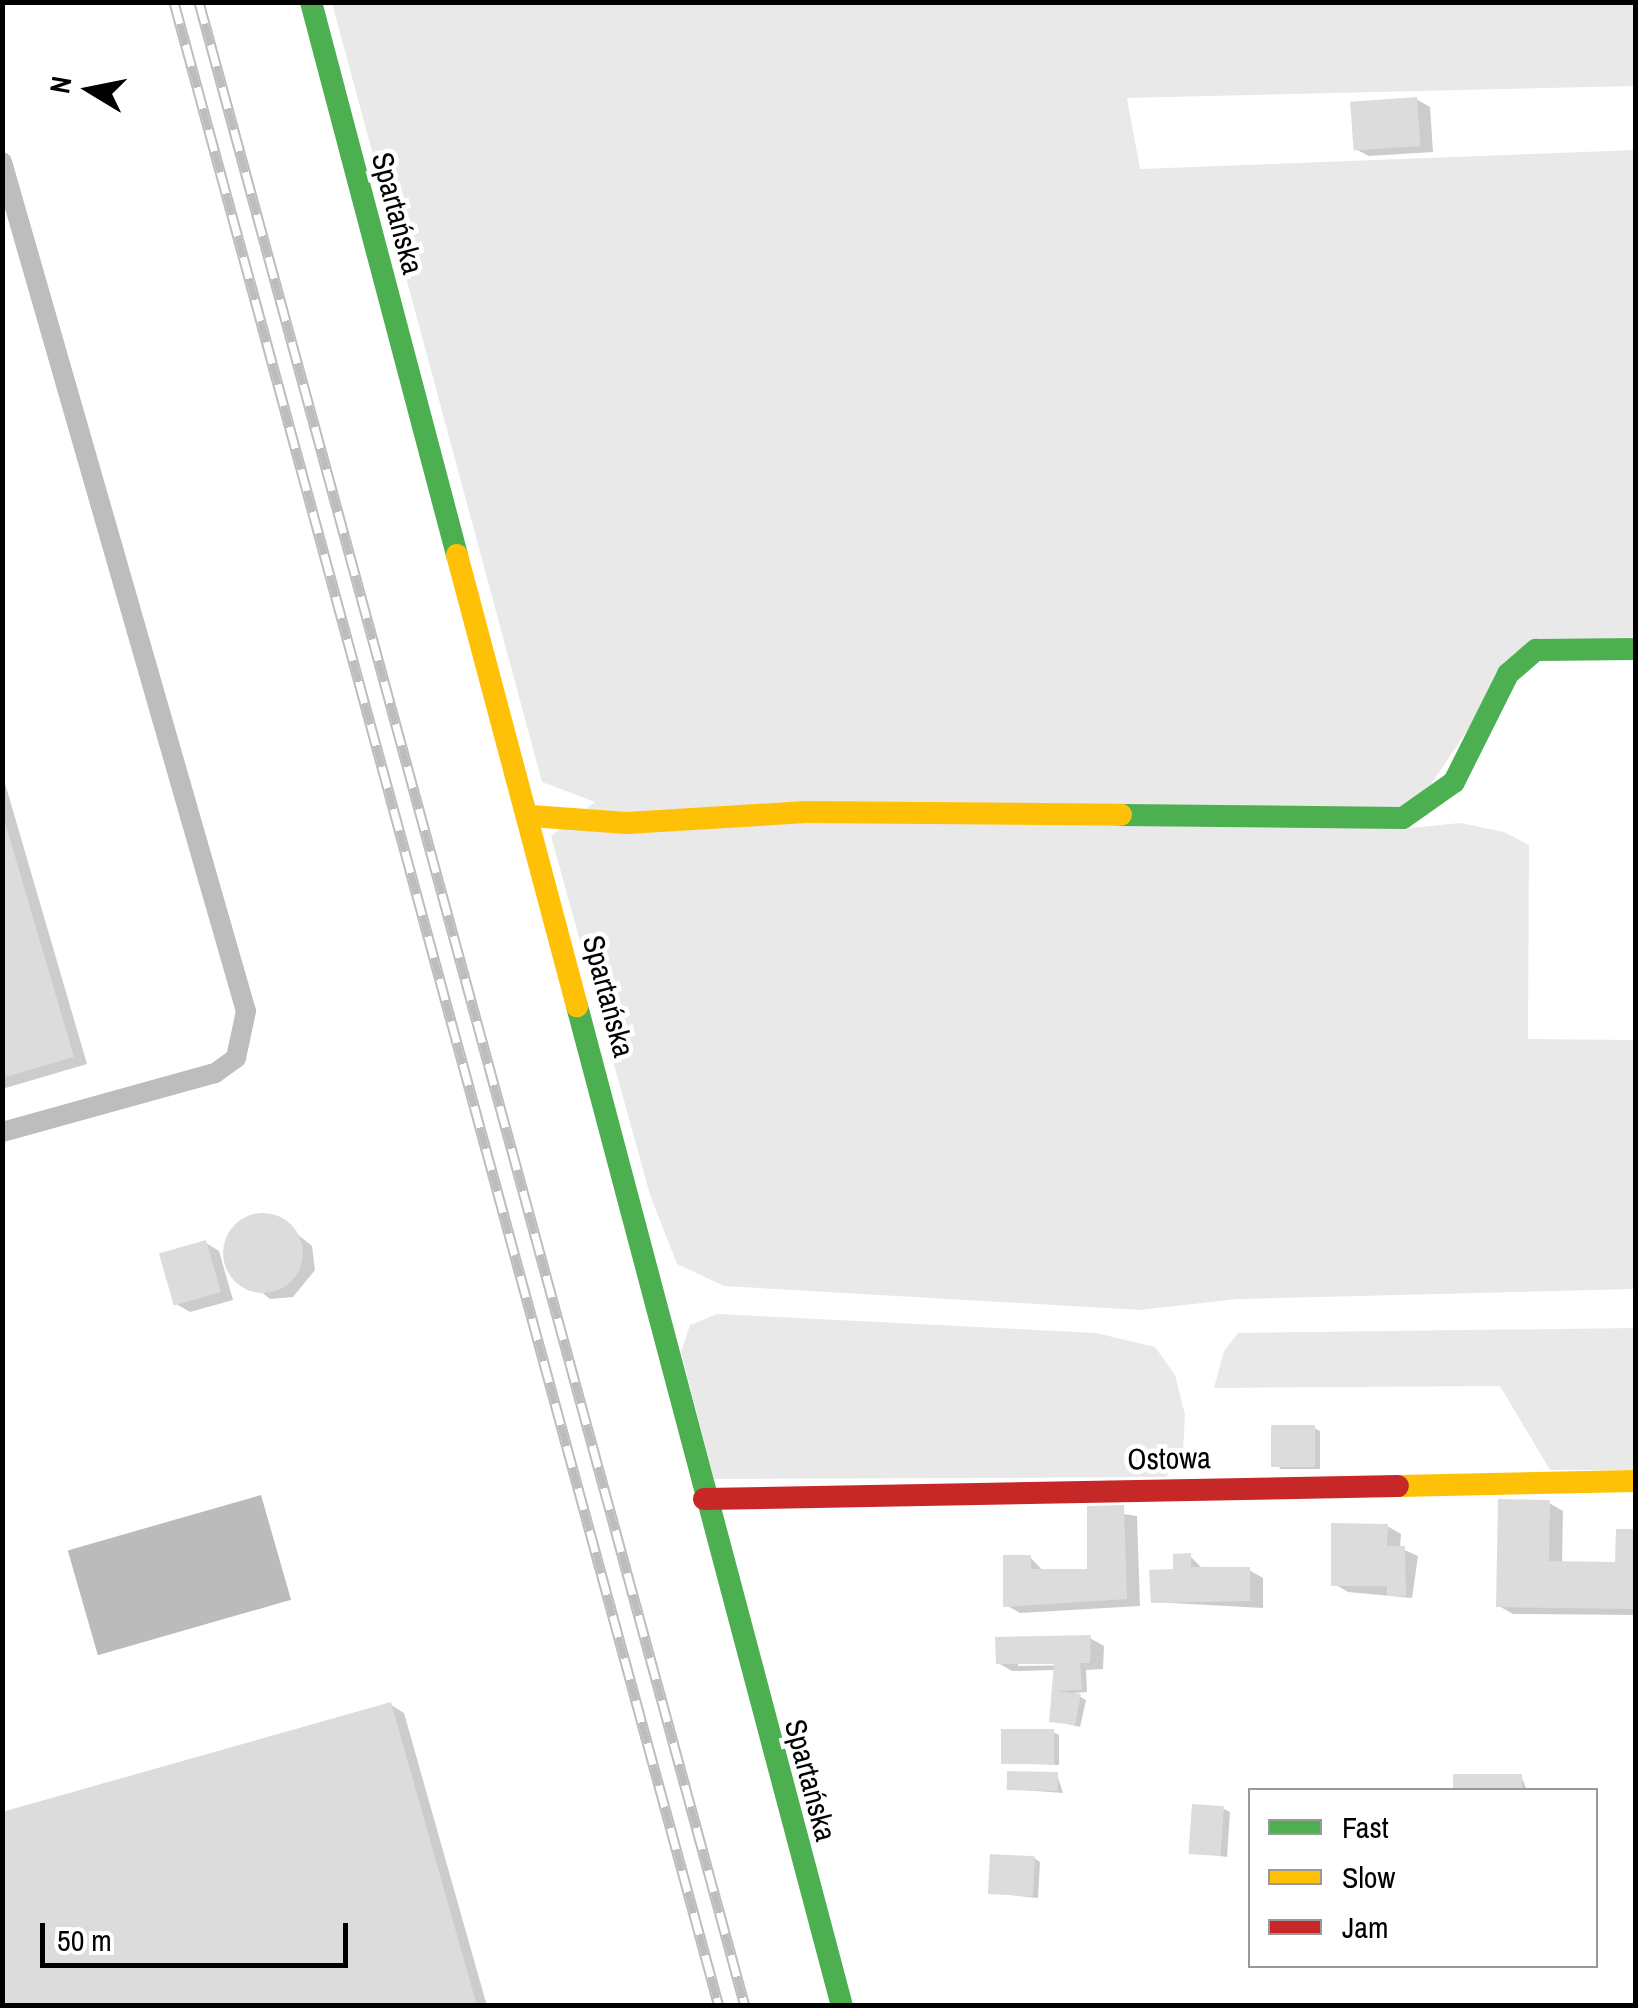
<!DOCTYPE html>
<html>
<head>
<meta charset="utf-8">
<style>
  body { margin:0 }
  #map { position:relative; width:1638px; height:2008px; overflow:hidden; background:#fff; font-family:"Archivo Narrow",sans-serif }
  div>[style] { position:absolute }
  .green>* { inset:0; background:#e9e9e9 }
  .water>* { inset:0; background:#bbb; transform-origin:0 0 }
  .shadow>* { inset:0; background:#0003 }
  .building>* { inset:0; background:#dcdcdc; transform-origin:0 0 }
  .round { border-radius:50% }
  .lane>* { height:20px; margin:-10px; padding:0 10px; transform-origin:10px; border-radius:10px; background:#bdbdbd }
  .fast>* { height:22px; margin:-11px; padding:0 11px; transform-origin:11px; border-radius:11px; background:#4caf50 }
  .slow>* { height:22px; margin:-11px; padding:0 11px; transform-origin:11px; border-radius:11px; background:#ffc107 }
  .jam>* { height:22px; margin:-11px; padding:0 11px; transform-origin:11px; border-radius:11px; background:#c62828 }
  .rail>* { height:11px; margin-top:-5.5px; transform-origin:0; background:repeating-linear-gradient(90deg,#fff 0 22px,#bdbdbd 0 44px); box-sizing:border-box; border-block:2px solid #bdbdbd }
  span { translate:-50% -50%; white-space:nowrap; text-align:center; line-height:1.15; -webkit-text-stroke:9px #fff; paint-order:stroke }
  .street-label { font-size:30px; color:#000 }
  .frame { position:absolute; inset:0; border:5px solid #000; pointer-events:none }
  .legend { position:absolute; left:1248px; top:1788px; width:350px; height:180px; box-sizing:border-box; background:#fff; border:2px solid #999; margin:0; padding:12px 18px; list-style:none; font-size:30px; color:#000 }
  .legend li { display:flex; align-items:center; gap:20px; height:50px }
  .legend b { width:50px; border:2px solid #999 }
  .north { position:absolute; left:40px; top:40px; width:100px; height:100px; -webkit-text-stroke:8px #fff; paint-order:stroke; rotate:280deg; font-size:28px; font-weight:700; line-height:40px; text-align:center; color:#000 }
  .north::after { content:''; display:block; margin:auto; width:35px; height:45px; background:#000; clip-path:polygon(50% 0,100% 100%,50% 72%,0 100%) }
  .scale { position:absolute; left:40px; top:1923px; width:308px; height:45px; box-sizing:border-box; border:5px solid #000; border-top:0; padding-left:12px; font-size:30px; line-height:35px; white-space:nowrap; color:#000; -webkit-text-stroke:8px #fff; paint-order:stroke }
</style>
</head>
<body>
<div id="map">
  <div class="green">
    <i style="clip-path:polygon(332px 3px,1635px 3px,1635px 86px,1127px 98px,1140px 169px,1635px 150px,1635px 637px,1526px 643px,1401px 829px,1460px 823px,1504px 832px,1529px 845px,1528px 1039px,1635px 1040px,1635px 1289px,1238px 1299px,1140px 1310px,724px 1286px,677px 1264px,650px 1195px,551px 836px,595px 802px,542px 782px)"></i>
    <i style="clip-path:polygon(717px 1314px,1096px 1333px,1155px 1347px,1175px 1375px,1185px 1415px,1183px 1451px,1166px 1477px,714px 1479px,681px 1352px,690px 1325px)"></i>
    <i style="clip-path:polygon(1635px 1328px,1635px 1470px,1550px 1470px,1500px 1386px,1214px 1388px,1224px 1351px,1238px 1333px)"></i>
  </div>
  <div class="water">
    <i style="left:261px;top:1495px;width:109px;height:201px;rotate:74deg"></i>
  </div>
  <div class="shadow">
    <i style="clip-path:polygon(1416px 99px,1430px 107px,1433px 152px,1369px 156px,1355px 149px)"></i>
    <i style="clip-path:polygon(2px 773px,87px 1064px,2px 1089px)"></i>
    <i style="clip-path:polygon(253px 1218px,278px 1219px,312px 1246px,315px 1270px,293px 1297px,270px 1299px,229px 1266px,228px 1243px)"></i>
    <i style="clip-path:polygon(206px 1243px,219px 1251px,233px 1300px,190px 1312px,176px 1304px)"></i>
    <i style="clip-path:polygon(1314px 1428px,1320px 1431px,1320px 1469px,1279px 1469px)"></i>
    <i style="clip-path:polygon(1549px 1503px,1563px 1511px,1562px 1563px,1618px 1564px,1636px 1532px,1636px 1615px,1513px 1614px,1499px 1606px)"></i>
    <i style="clip-path:polygon(1090px 1509px,1137px 1516px,1140px 1606px,1020px 1613px,1006px 1605px,1031px 1558px,1044px 1572px,1089px 1571px)"></i>
    <i style="clip-path:polygon(1387px 1526px,1401px 1534px,1400px 1548px,1418px 1556px,1412px 1598px,1348px 1592px,1334px 1584px)"></i>
    <i style="clip-path:polygon(1190px 1556px,1204px 1570px,1249px 1570px,1263px 1578px,1263px 1608px,1153px 1602px)"></i>
    <i style="clip-path:polygon(evenodd,1090px 1638px,1104px 1646px,1103px 1669px,1086px 1670px,1087px 1692px,1074px 1693px,1086px 1700px,1080px 1727px,1052px 1720px,1056px 1670px,1012px 1671px,998px 1663px,1090px 1638px,1018px 1661px,1079px 1665px,1018px 1666px,1018px 1661px)"></i>
    <i style="clip-path:polygon(391px 1705px,404px 1713px,487px 2006px,2px 2006px)"></i>
    <i style="clip-path:polygon(1053px 1732px,1059px 1735px,1059px 1765px,1003px 1763px)"></i>
    <i style="clip-path:polygon(1057px 1775px,1063px 1793px,1010px 1789px)"></i>
    <i style="clip-path:polygon(1521px 1776px,1527px 1790px,1456px 1790px,1456px 1777px)"></i>
    <i style="clip-path:polygon(1224px 1809px,1230px 1812px,1227px 1857px,1192px 1852px)"></i>
    <i style="clip-path:polygon(1034px 1858px,1040px 1862px,1038px 1898px,991px 1893px)"></i>
  </div>
  <div class="building">
    <i style="left:1417px;top:97px;width:49px;height:67px;rotate:86deg"></i>
    <i style="clip-path:polygon(2px 812px,74px 1057px,2px 1078px)"></i>
    <i class="round" style="left:223px;top:1213px;width:80px;height:80px"></i>
    <i style="left:206px;top:1240px;width:54px;height:49px;rotate:74deg"></i>
    <i style="left:1271px;top:1425px;width:44px;height:42px"></i>
    <i style="clip-path:polygon(1498px 1499px,1550px 1500px,1549px 1561px,1615px 1562px,1616px 1529px,1636px 1529px,1636px 1609px,1496px 1607px)"></i>
    <i style="clip-path:polygon(1124px 1505px,1127px 1599px,1003px 1607px,1003px 1555px,1031px 1555px,1031px 1569px,1087px 1569px,1087px 1506px)"></i>
    <i style="clip-path:polygon(1331px 1523px,1388px 1524px,1387px 1546px,1405px 1546px,1406px 1596px,1387px 1596px,1387px 1586px,1331px 1586px)"></i>
    <i style="clip-path:polygon(1191px 1553px,1191px 1567px,1250px 1567px,1250px 1601px,1151px 1603px,1149px 1570px,1173px 1569px,1173px 1554px)"></i>
    <i style="clip-path:polygon(1091px 1635px,1090px 1663px,1080px 1663px,1082px 1690px,1056px 1691px,1081px 1694px,1075px 1725px,1049px 1722px,1054px 1664px,996px 1664px,995px 1637px)"></i>
    <i style="clip-path:polygon(391px 1702px,477px 2006px,2px 2006px,2px 1812px)"></i>
    <i style="left:1001px;top:1729px;width:53px;height:35px"></i>
    <i style="left:1007px;top:1771px;width:51px;height:19px;rotate:1deg"></i>
    <i style="left:1522px;top:1774px;width:16px;height:69px;rotate:90deg"></i>
    <i style="left:1192px;top:1804px;width:32px;height:50px;rotate:4deg"></i>
    <i style="left:990px;top:1854px;width:45px;height:40px;rotate:3deg"></i>
  </div>
  <div class="lane">
    <i style="left:2px;top:162px;width:883px;rotate:73.97deg"></i>
    <i style="left:246px;top:1011px;width:48px;rotate:102deg"></i>
    <i style="left:236px;top:1058px;width:26px;rotate:144deg"></i>
    <i style="left:215px;top:1073px;width:221px;rotate:164.5deg"></i>
  </div>
  <div class="fast">
    <i style="left:311px;top:2px;width:572px;rotate:75.21deg"></i>
    <i style="left:1121px;top:815px;width:282px;rotate:0.6deg"></i>
    <i style="left:1403px;top:818px;width:62px;rotate:-35.2deg"></i>
    <i style="left:1454px;top:782px;width:121px;rotate:-63.4deg"></i>
    <i style="left:1508px;top:674px;width:37px;rotate:-41deg"></i>
    <i style="left:1536px;top:650px;width:100px;rotate:-0.6deg"></i>
    <i style="left:577px;top:1006px;width:1035px;rotate:75.16deg"></i>
  </div>
  <div class="slow">
    <i style="left:457px;top:555px;width:467px;rotate:75.1deg"></i>
    <i style="left:531px;top:816px;width:96px;rotate:4.2deg"></i>
    <i style="left:627px;top:823px;width:179px;rotate:-3.5deg"></i>
    <i style="left:806px;top:812px;width:315px;rotate:0.5deg"></i>
    <i style="left:1398px;top:1486px;width:238px;rotate:-1.2deg"></i>
  </div>
  <div class="jam">
    <i style="left:704px;top:1499px;width:694px;rotate:-1.07deg"></i>
  </div>
  <div class="rail">
    <i style="left:174px;top:2px;width:2077px;rotate:74.79deg"></i>
    <i style="left:199px;top:2px;width:2077px;rotate:74.76deg"></i>
  </div>
  <div class="street-label">
    <span style="left:398px;top:213px;rotate:75deg">Spartańska</span>
    <span style="left:609px;top:996px;rotate:75deg">Spartańska</span>
    <span style="left:1169px;top:1458px;rotate:-1deg">Ostowa</span>
    <span style="left:811px;top:1780px;rotate:75deg">Spartańska</span>
  </div>
  <div class="frame"></div>
  <ul class="legend">
  <li><b style="height:12px;background:#4caf50"></b>Fast</li>
  <li><b style="height:12px;background:#ffc107"></b>Slow</li>
  <li><b style="height:12px;background:#c62828"></b>Jam</li>
  </ul>
  <div class="north">N</div>
  <div class="scale">50 m</div>
</div>
</body>
</html>
